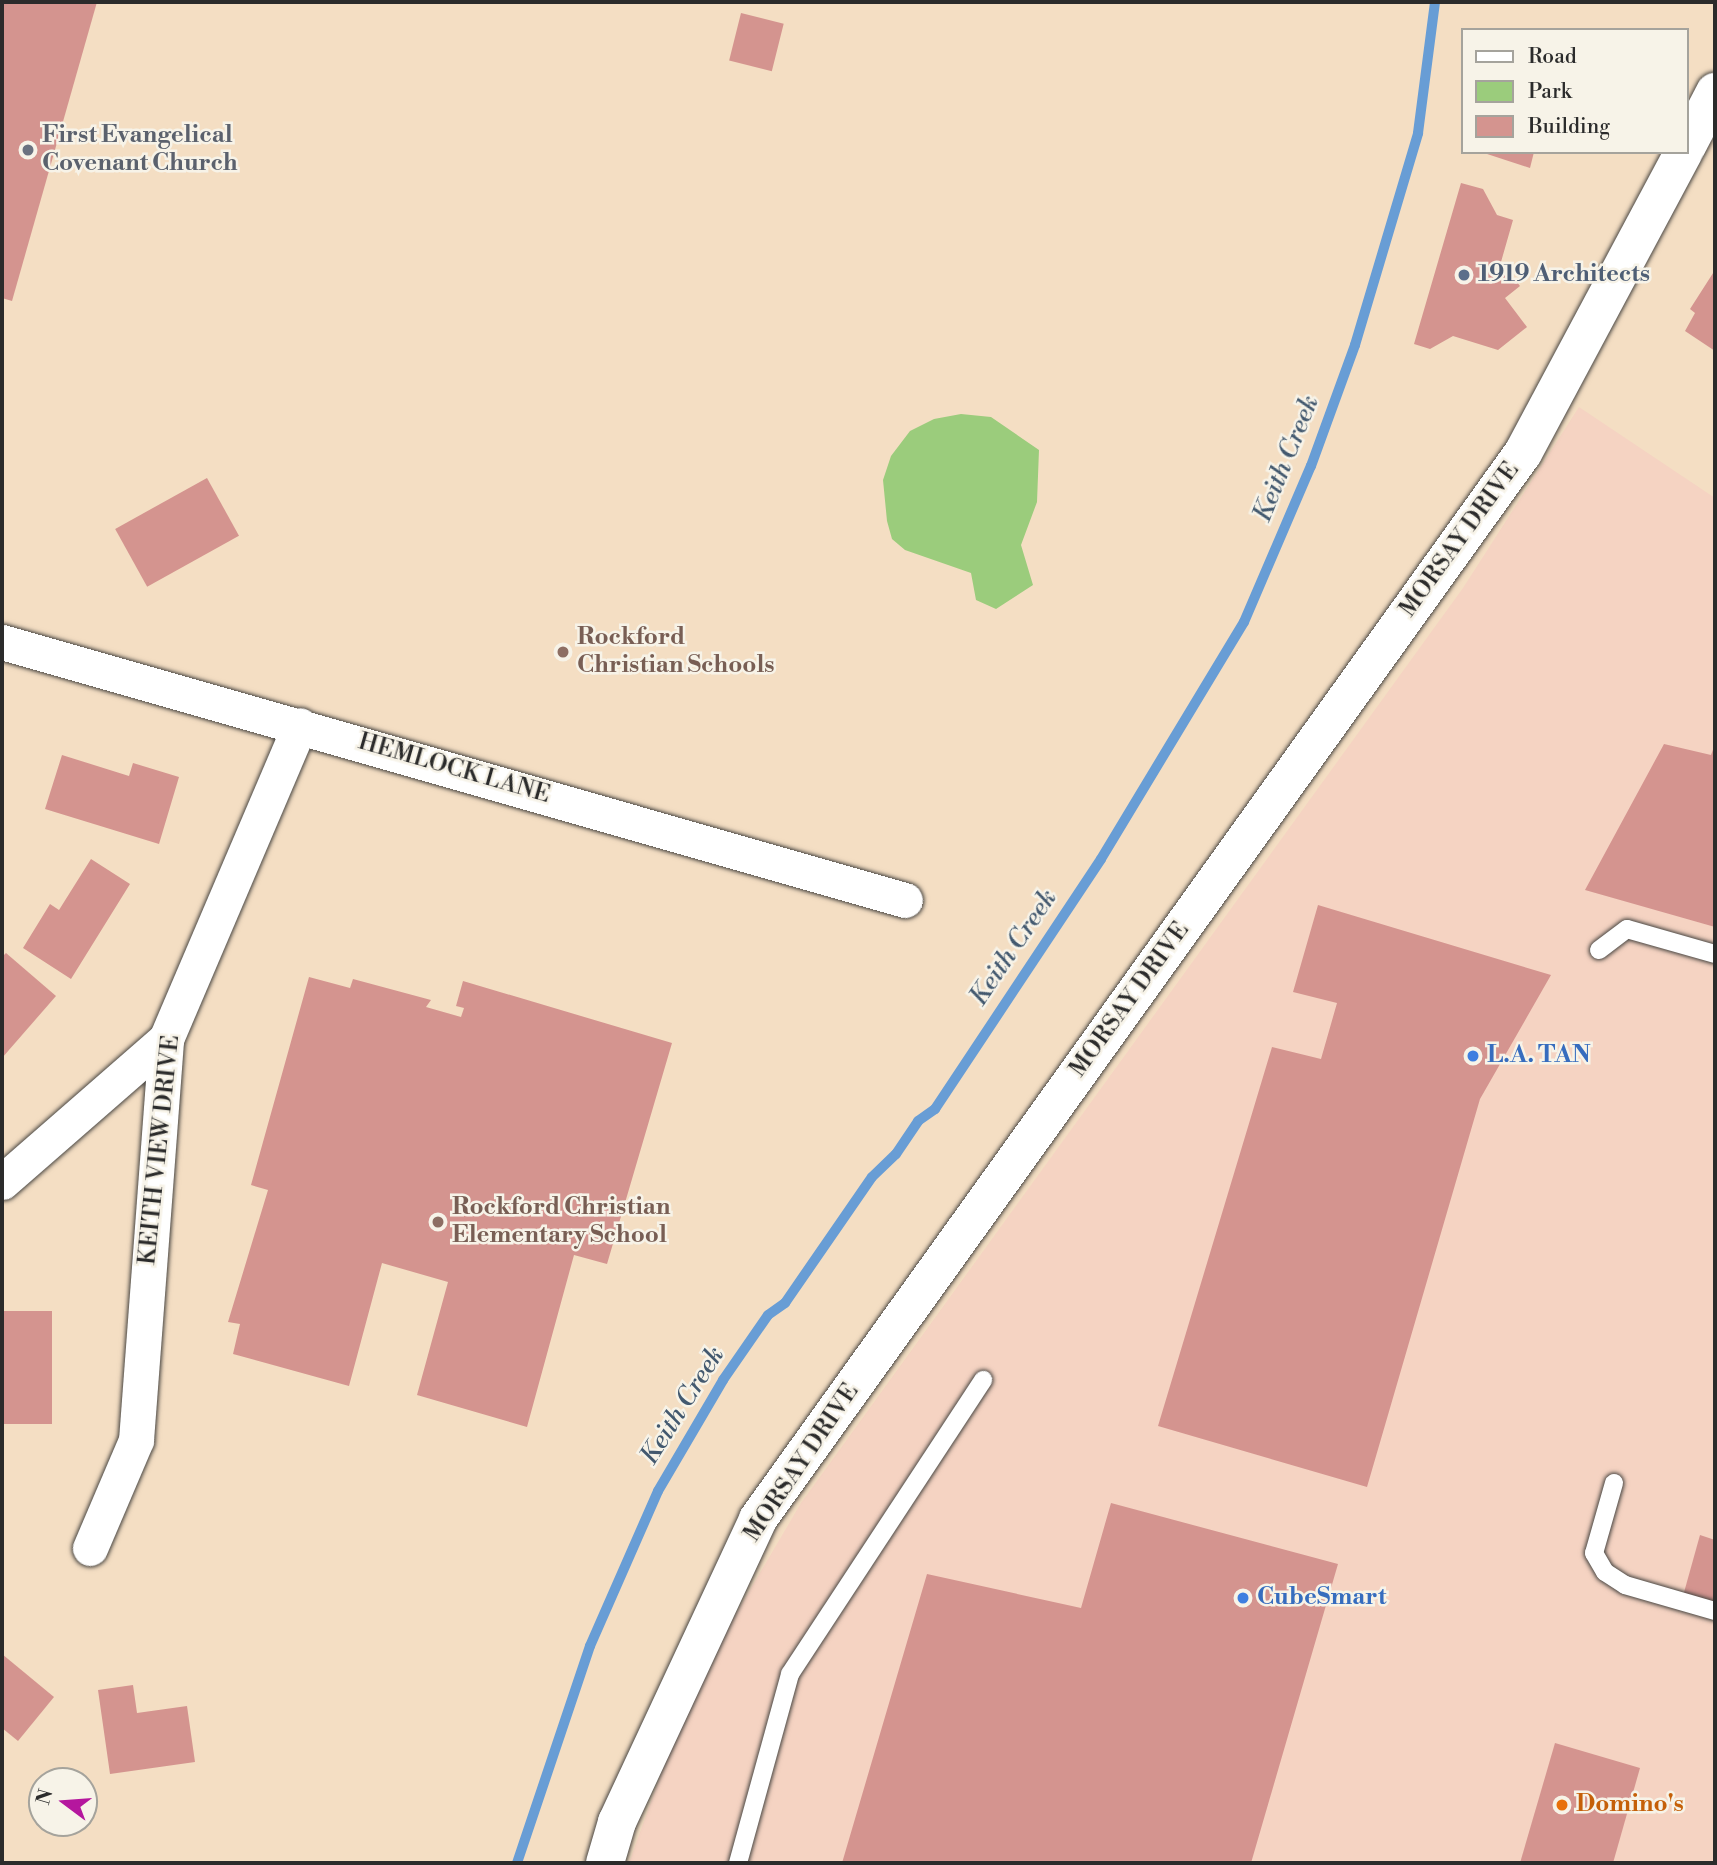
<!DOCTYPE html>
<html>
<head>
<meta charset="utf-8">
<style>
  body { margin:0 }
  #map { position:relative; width:1717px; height:1865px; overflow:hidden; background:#f4dec3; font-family:"Libre Bodoni",serif }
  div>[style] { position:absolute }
  .built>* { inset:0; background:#f5d3c2 }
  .green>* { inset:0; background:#9bcc7c }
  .stream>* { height:10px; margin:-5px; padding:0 5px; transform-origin:5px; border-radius:5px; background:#689dd5 }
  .building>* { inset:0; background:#d4948f; transform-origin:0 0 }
  .roads { filter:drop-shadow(0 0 2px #494642) drop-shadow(0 0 2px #494642) }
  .service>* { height:18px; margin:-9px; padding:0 9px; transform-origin:9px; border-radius:9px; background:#fff }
  .minor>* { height:35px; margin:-17.5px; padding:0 17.5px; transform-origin:17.5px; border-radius:17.5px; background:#fff }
  .tertiary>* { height:38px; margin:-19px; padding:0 19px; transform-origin:19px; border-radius:19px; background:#fff }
  .dots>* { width:19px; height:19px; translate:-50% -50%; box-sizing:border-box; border:4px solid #f7f3e8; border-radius:50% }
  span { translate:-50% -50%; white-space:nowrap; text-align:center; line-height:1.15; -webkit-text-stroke:5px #f7f3e8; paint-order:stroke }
  .worship-label { font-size:24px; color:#5b616d; font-weight:700 }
  .left { translate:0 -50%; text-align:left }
  .service-label { font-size:24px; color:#4e5e75; font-weight:700 }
  .street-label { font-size:24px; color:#2b2b2b }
  .education-label { font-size:24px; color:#785e54; font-weight:700 }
  .shop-label { font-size:24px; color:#366cbe; font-weight:700 }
  .food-label { font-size:24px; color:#c56008; font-weight:700 }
  .water-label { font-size:26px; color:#43596f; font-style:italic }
  .frame { position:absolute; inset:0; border:4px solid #2b2b2b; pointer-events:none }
  .legend { position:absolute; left:1461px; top:28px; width:228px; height:126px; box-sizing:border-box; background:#f7f3e8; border:2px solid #a5a39c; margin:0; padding:9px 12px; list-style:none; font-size:21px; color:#2b2b2b }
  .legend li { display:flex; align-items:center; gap:14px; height:35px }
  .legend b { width:35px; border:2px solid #a5a39c }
  .north { position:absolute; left:28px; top:1767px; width:70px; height:70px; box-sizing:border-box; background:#f7f3e8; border:2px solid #a5a39c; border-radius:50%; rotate:286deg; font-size:19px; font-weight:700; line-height:28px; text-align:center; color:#2b2b2b }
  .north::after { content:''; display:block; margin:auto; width:24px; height:32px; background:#b5179e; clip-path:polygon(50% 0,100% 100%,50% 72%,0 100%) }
</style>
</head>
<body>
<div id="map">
  <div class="built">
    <i style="clip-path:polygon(1579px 407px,1715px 498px,1715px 1863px,629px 1863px,671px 1746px,733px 1619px,801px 1503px,1463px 588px)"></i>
  </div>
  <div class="green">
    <i style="clip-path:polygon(961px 414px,991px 417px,1039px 450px,1037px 502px,1021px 545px,1033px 585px,996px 609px,976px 600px,971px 573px,905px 550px,892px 539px,887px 521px,883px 480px,891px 456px,910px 431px,934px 419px)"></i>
  </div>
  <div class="stream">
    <i style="left:517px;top:1863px;width:229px;rotate:-71.4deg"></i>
    <i style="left:590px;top:1646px;width:169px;rotate:-66.3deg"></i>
    <i style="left:658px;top:1491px;width:129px;rotate:-59.6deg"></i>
    <i style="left:723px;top:1380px;width:79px;rotate:-55.3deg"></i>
    <i style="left:768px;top:1315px;width:21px;rotate:-35deg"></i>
    <i style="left:785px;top:1303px;width:153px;rotate:-55.4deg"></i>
    <i style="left:872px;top:1177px;width:33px;rotate:-44deg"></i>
    <i style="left:896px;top:1154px;width:40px;rotate:-56deg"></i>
    <i style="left:918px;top:1121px;width:21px;rotate:-35deg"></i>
    <i style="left:935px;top:1109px;width:300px;rotate:-56.4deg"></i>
    <i style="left:1101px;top:859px;width:277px;rotate:-58.9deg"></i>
    <i style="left:1244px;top:622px;width:170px;rotate:-66.8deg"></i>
    <i style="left:1311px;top:466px;width:129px;rotate:-70deg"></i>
    <i style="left:1355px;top:345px;width:221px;rotate:-73.4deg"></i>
    <i style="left:1418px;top:133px;width:132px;rotate:-82.6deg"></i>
  </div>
  <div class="building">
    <i style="clip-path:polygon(2px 2px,97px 2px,12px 301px,2px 298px)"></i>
    <i style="left:741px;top:13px;width:44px;height:49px;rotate:14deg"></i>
    <i style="clip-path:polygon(1481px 152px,1534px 152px,1530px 168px)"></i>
    <i style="clip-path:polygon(1461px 183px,1483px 189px,1497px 215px,1513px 220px,1501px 262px,1520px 286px,1505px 298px,1527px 327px,1498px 350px,1453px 336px,1430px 349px,1414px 344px)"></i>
    <i style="clip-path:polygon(1715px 270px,1715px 351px,1685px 331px,1695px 313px,1690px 309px)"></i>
    <i style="left:207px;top:478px;width:66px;height:105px;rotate:61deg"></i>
    <i style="clip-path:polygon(1664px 744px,1711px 755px,1715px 744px,1715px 927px,1585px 890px)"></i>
    <i style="clip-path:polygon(62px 755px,129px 776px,133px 763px,179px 777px,159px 844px,45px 809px)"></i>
    <i style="clip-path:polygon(91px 859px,130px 884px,71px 979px,23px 948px,50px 904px,59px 910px)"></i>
    <i style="clip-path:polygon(1318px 905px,1551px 975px,1480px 1099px,1367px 1487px,1158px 1426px,1272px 1047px,1321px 1059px,1337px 1003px,1293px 992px)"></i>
    <i style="clip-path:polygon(6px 953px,56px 996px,2px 1058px,2px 957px)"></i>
    <i style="clip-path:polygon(309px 977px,350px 988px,353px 979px,431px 1000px,426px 1007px,461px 1017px,464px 1008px,456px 1006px,463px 981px,672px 1043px,607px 1264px,574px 1255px,527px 1427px,417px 1395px,448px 1282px,382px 1263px,349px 1386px,233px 1354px,240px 1324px,228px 1322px,268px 1190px,251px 1185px)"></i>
    <i style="left:2px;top:1311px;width:50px;height:113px"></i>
    <i style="clip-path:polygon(1111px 1503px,1338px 1564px,1251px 1863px,842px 1863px,927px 1574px,1081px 1608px)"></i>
    <i style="clip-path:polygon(1700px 1535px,1715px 1540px,1715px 1606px,1683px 1596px)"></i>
    <i style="clip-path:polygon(2px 1654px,54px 1697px,18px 1741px,2px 1728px)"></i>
    <i style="clip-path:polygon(133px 1685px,137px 1713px,187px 1706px,195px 1762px,110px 1774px,98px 1690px)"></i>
    <i style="clip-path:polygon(1555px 1743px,1640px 1768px,1613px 1863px,1520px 1863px)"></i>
  </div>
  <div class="roads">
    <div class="service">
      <i style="left:1599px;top:950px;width:35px;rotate:-37deg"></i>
      <i style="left:1627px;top:929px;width:91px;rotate:15.9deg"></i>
      <i style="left:1614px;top:1483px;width:73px;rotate:105.9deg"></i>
      <i style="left:1594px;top:1553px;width:22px;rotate:60deg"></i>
      <i style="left:1605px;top:1572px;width:24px;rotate:33deg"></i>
      <i style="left:1625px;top:1585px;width:94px;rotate:16.1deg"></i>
      <i style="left:738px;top:1863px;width:196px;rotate:-74.6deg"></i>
      <i style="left:790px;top:1674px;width:352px;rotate:-56.7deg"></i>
    </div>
    <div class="minor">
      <i style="left:2px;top:642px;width:939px;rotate:15.95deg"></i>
      <i style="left:2px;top:1182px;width:218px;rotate:-41.1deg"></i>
      <i style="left:90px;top:1548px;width:117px;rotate:-66.9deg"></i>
      <i style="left:136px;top:1440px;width:402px;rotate:-85.7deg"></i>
      <i style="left:166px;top:1039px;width:341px;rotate:-66.9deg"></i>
    </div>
    <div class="tertiary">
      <i style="left:1687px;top:146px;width:61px;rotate:-62.6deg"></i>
      <i style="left:605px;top:1863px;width:43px;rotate:-73.7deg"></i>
      <i style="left:617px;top:1822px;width:334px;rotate:-65deg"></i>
      <i style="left:758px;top:1519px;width:1312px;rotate:-54.34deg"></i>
      <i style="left:1523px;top:453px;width:341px;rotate:-61.9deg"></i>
    </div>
  </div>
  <div class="dots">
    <i style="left:28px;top:150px;background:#6b7280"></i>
    <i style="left:1464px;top:275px;background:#5c6f8a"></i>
    <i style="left:563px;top:652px;background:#8d6e63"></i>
    <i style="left:1473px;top:1056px;background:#3f7fe0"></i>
    <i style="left:438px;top:1222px;background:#8d6e63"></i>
    <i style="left:1243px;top:1598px;background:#3f7fe0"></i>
    <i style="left:1562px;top:1805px;background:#e8710a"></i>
  </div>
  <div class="worship-label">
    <span class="left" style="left:42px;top:150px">First Evangelical<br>Covenant Church</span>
  </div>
  <div class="service-label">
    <span class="left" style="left:1478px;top:275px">1919 Architects</span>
  </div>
  <div class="street-label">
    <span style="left:1460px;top:540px;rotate:-54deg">MORSAY DRIVE</span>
    <span style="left:454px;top:769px;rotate:16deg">HEMLOCK LANE</span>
    <span style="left:1130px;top:1000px;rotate:-54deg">MORSAY DRIVE</span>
    <span style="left:160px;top:1150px;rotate:-84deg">KEITH VIEW DRIVE</span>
    <span style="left:802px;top:1463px;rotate:-56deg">MORSAY DRIVE</span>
  </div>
  <div class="education-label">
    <span class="left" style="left:577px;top:652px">Rockford<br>Christian Schools</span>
    <span class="left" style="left:452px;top:1222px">Rockford Christian<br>Elementary School</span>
  </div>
  <div class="shop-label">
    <span class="left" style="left:1487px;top:1056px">L.A. TAN</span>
    <span class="left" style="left:1257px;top:1598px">CubeSmart</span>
  </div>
  <div class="food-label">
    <span class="left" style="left:1576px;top:1805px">Domino's</span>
  </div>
  <div class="water-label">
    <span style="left:1287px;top:459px;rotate:-68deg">Keith Creek</span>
    <span style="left:1014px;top:948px;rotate:-56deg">Keith Creek</span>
    <span style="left:683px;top:1406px;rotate:-58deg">Keith Creek</span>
  </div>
  <div class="frame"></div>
  <ul class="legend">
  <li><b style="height:9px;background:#fff"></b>Road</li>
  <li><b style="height:19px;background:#9bcc7c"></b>Park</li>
  <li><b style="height:19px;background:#d4948f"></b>Building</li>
  </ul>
  <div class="north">N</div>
</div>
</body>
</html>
